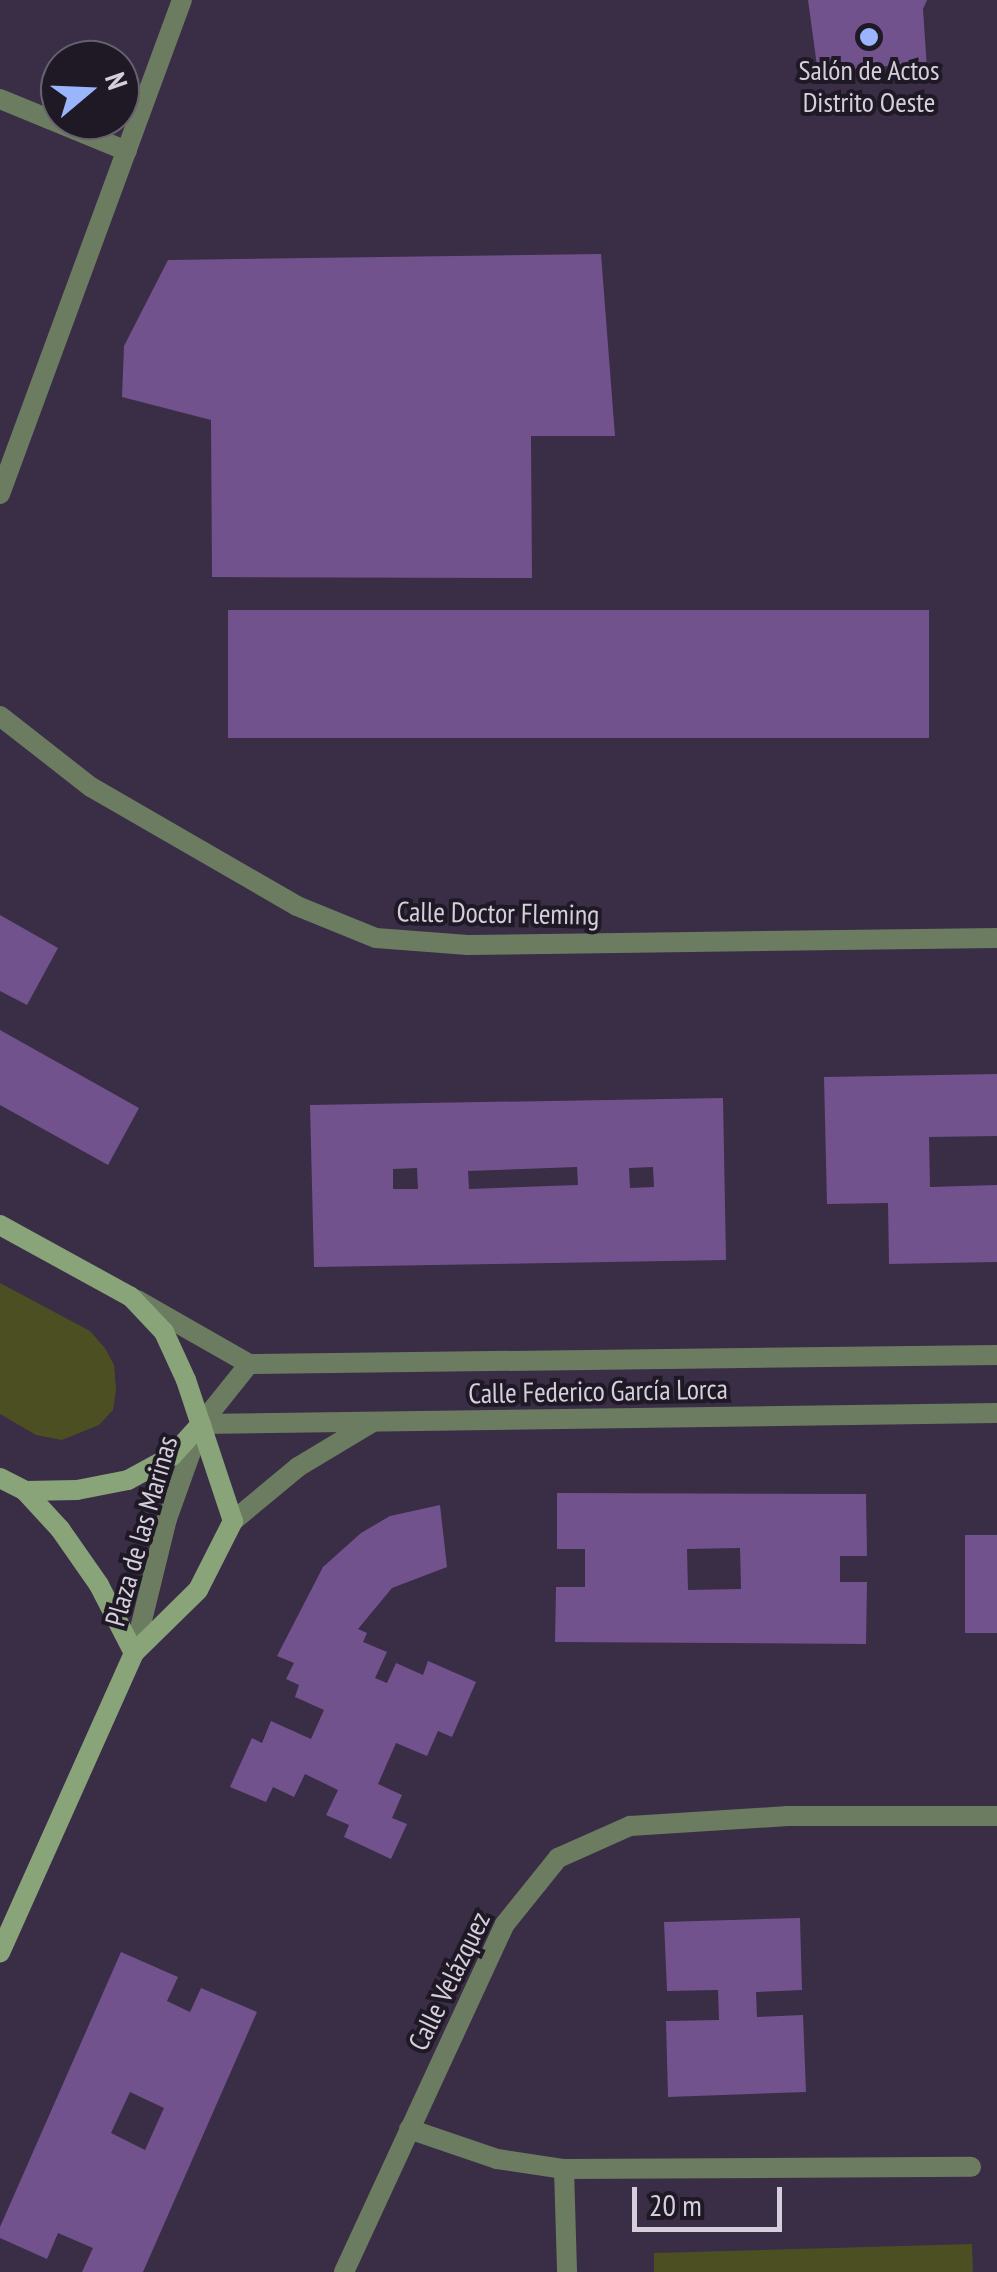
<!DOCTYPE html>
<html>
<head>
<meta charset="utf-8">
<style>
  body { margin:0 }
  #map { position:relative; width:997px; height:2272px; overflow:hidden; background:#3a2d46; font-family:"PT Sans Narrow",sans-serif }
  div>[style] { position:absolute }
  .green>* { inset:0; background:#4b4f22 }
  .building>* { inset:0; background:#71528d; transform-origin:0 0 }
  .minor>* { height:20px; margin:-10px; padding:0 10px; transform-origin:10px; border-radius:10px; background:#6b7c61 }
  .secondary>* { height:20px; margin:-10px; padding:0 10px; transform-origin:10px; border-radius:10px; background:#8aa47a }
  .dots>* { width:28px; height:28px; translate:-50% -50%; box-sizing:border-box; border:5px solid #1e1924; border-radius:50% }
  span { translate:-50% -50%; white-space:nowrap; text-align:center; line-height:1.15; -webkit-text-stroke:8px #1e1924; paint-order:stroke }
  .poi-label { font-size:28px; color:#d5cedd }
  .street-label { font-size:28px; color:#d5cedd }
  .north { position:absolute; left:40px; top:40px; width:100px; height:100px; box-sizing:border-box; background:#1e1924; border:2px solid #67616e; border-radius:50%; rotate:71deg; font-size:28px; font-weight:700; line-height:40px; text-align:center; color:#d5cedd }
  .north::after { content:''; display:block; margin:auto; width:35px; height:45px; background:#9bb5fd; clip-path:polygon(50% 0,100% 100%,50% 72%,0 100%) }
  .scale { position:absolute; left:632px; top:2187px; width:150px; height:45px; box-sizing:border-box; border:5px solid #d5cedd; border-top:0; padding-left:12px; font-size:30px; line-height:35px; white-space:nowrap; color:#d5cedd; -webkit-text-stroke:8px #1e1924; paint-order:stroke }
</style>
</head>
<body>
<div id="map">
  <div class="green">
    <i style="clip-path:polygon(0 1283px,90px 1331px,105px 1348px,114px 1365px,116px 1390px,113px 1410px,99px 1425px,62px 1440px,36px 1435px,0 1414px)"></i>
    <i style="clip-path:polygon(972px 2244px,973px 2272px,654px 2272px,654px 2253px)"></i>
  </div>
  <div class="building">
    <i style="clip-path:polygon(808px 0,927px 0,923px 9px,927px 69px,898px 65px,818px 73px)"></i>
    <i style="clip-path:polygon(601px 254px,615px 436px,531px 436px,532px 578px,212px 577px,211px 420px,122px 397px,124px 346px,168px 260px)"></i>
    <i style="left:228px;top:610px;width:701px;height:128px"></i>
    <i style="clip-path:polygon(0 915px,58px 948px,27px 1005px,0 991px)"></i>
    <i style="clip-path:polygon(0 1030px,139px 1108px,108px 1165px,0 1105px)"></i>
    <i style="clip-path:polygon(997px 1074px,997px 1136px,929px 1137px,930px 1187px,997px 1185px,997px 1262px,889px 1264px,888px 1203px,827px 1204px,824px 1077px)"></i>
    <i style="clip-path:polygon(evenodd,723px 1098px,726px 1260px,314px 1267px,310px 1105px,723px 1098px,577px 1167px,578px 1185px,469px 1189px,468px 1171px,577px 1167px,723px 1098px,653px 1167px,654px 1187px,630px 1188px,629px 1168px,653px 1167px,723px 1098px,417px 1168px,418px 1189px,393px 1189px,393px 1169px,417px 1168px)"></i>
    <i style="clip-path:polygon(evenodd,557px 1493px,866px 1494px,867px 1556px,840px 1556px,840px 1582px,867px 1582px,866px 1644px,555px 1642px,556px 1587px,585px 1587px,585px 1549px,557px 1549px,557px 1493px,740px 1548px,741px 1589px,688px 1590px,687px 1549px,740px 1548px)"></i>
    <i style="clip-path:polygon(440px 1505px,447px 1567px,392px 1588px,358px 1629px,367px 1633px,363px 1642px,387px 1652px,375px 1678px,387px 1683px,396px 1663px,423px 1675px,428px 1661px,476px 1682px,452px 1737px,438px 1731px,427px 1756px,396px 1743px,378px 1784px,402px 1795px,392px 1818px,407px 1824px,391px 1859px,344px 1837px,349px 1825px,326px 1815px,338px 1790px,305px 1774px,294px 1797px,273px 1787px,266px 1802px,230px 1787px,252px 1738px,262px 1743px,271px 1721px,311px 1739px,324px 1710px,295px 1697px,299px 1685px,286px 1679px,294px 1663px,277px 1656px,323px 1567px,361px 1533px,390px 1516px)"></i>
    <i style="left:997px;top:1535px;width:98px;height:32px;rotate:90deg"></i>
    <i style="clip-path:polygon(800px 1918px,802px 1990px,756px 1992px,757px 2017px,803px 2015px,806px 2092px,668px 2097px,666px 2021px,719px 2020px,718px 1990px,667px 1991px,664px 1922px)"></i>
    <i style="clip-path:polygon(evenodd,121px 1952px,178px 1977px,167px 2001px,190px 2012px,201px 1988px,257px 2012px,143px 2272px,82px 2272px,93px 2248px,58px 2233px,47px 2259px,0 2238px,0 2227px,121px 1952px,130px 2092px,164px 2108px,145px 2150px,111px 2133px,130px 2092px)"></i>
  </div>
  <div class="minor">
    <i style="left:0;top:99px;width:137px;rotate:22.3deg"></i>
    <i style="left:0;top:494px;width:526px;rotate:-69.78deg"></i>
    <i style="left:0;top:716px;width:115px;rotate:38deg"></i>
    <i style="left:91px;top:787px;width:238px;rotate:30deg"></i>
    <i style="left:297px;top:906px;width:85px;rotate:22.1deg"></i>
    <i style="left:376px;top:938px;width:92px;rotate:4.4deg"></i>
    <i style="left:468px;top:945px;width:529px;rotate:-0.76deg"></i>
    <i style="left:137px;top:1300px;width:129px;rotate:29.7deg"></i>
    <i style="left:249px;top:1364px;width:748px;rotate:-0.69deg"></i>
    <i style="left:201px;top:1424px;width:796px;rotate:-0.79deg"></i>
    <i style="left:233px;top:1521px;width:85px;rotate:-39.7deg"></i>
    <i style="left:298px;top:1467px;width:87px;rotate:-31deg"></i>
    <i style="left:134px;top:1653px;width:138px;rotate:-76.2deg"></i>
    <i style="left:167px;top:1519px;width:101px;rotate:-70.3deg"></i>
    <i style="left:201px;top:1424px;width:77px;rotate:-51.3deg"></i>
    <i style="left:409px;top:2129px;width:93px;rotate:18.8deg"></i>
    <i style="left:497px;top:2159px;width:68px;rotate:8.5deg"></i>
    <i style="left:564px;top:2169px;width:407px;rotate:-0.3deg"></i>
    <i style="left:564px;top:2169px;width:103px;rotate:88.3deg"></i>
    <i style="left:344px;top:2272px;width:383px;rotate:-65.2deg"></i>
    <i style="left:505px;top:1924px;width:85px;rotate:-51.2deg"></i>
    <i style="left:558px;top:1858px;width:79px;rotate:-24deg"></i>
    <i style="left:630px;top:1826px;width:158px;rotate:-3.6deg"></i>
    <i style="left:788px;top:1816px;width:209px"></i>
  </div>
  <div class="secondary">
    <i style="left:0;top:1225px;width:149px;rotate:28.8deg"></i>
    <i style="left:131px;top:1297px;width:48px;rotate:46.7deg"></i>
    <i style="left:164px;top:1332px;width:53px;rotate:65.4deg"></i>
    <i style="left:186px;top:1380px;width:149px;rotate:71.6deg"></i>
    <i style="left:233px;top:1521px;width:77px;rotate:116.9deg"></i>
    <i style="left:198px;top:1590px;width:90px;rotate:135.5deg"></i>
    <i style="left:134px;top:1653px;width:328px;rotate:114.1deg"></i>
    <i style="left:0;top:1478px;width:28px;rotate:27deg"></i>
    <i style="left:25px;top:1491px;width:52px;rotate:47.4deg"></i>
    <i style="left:60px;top:1529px;width:68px;rotate:55.1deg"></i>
    <i style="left:99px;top:1585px;width:76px;rotate:62.8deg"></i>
    <i style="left:25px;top:1491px;width:52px;rotate:-1.1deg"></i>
    <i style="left:77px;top:1490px;width:52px;rotate:-11.1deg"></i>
    <i style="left:128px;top:1480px;width:50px;rotate:-28.6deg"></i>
    <i style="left:172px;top:1456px;width:43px;rotate:-47.8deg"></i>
  </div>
  <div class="dots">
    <i style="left:869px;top:37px;background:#9bb5fd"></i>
  </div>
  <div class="poi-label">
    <span style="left:869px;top:86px">Salón de Actos<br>Distrito Oeste</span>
  </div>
  <div class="street-label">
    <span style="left:498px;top:913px;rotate:1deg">Calle Doctor Fleming</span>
    <span style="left:598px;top:1391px;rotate:-1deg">Calle Federico García Lorca</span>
    <span style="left:141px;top:1531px;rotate:-74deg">Plaza de las Marinas</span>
    <span style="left:449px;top:1981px;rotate:-64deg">Calle Velázquez</span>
  </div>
  <div class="north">N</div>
  <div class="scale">20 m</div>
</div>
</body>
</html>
